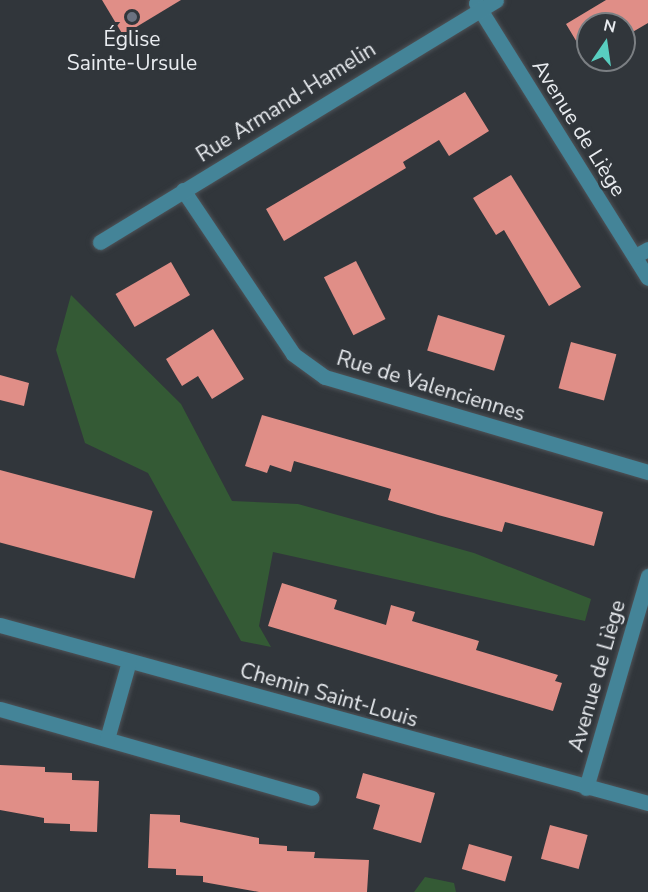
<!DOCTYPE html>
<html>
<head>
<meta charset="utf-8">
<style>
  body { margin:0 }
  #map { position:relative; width:648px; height:892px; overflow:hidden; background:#31363b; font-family:"Nunito Sans",sans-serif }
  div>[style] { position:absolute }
  .green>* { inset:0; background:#345a35 }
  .building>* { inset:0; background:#e08e87; transform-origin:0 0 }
  .roads { filter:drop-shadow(0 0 2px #4e5358) drop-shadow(0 0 2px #4e5358) }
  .minor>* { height:15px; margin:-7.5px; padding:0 7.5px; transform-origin:7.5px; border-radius:7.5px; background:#448498 }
  .dots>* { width:16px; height:16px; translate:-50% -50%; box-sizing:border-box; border:3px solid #31363b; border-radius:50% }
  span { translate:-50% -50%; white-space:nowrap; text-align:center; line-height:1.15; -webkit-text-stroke:6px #31363b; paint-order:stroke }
  .poi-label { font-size:21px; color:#e9ecf0 }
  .street-label { font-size:21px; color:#e9ecf0 }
  .north { position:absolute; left:576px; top:12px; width:60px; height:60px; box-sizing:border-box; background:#31363b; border:2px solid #7b7f83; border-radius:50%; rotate:13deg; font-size:16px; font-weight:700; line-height:24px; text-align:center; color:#e9ecf0 }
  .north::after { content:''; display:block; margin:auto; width:21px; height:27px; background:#58cec0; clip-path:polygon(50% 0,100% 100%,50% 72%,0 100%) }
</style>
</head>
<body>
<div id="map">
  <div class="green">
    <i style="clip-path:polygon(71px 295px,181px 404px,232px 501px,298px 504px,474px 553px,591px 599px,585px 621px,273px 552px,259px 626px,271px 647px,241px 641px,148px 473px,85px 443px,56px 350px)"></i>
    <i style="clip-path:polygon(425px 877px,454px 883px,456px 892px,414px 892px)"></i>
  </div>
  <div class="building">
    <i style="clip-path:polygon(102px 0,181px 0,123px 35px)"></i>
    <i style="clip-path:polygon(606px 0,648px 0,648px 23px,624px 37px,624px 24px,588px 24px,587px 59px,566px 24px)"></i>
    <i style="clip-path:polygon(465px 92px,489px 131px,449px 156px,439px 140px,403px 162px,406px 168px,284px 241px,266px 209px)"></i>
    <i style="clip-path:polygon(511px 175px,581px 287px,549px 306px,504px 230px,496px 235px,473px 198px)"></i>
    <i style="left:356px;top:261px;width:65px;height:36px;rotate:63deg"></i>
    <i style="left:171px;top:262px;width:38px;height:64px;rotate:60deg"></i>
    <i style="left:438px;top:315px;width:70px;height:37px;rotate:17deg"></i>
    <i style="clip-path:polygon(213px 329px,244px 379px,212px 399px,198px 376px,182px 386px,166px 359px)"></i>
    <i style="left:571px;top:342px;width:47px;height:48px;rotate:15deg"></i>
    <i style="clip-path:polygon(0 375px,29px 383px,24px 406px,0 400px)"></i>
    <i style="clip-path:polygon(262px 415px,603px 512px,594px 546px,505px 522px,502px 532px,438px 515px,388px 500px,391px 489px,294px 461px,291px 472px,270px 465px,267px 473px,245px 466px)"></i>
    <i style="left:0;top:470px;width:158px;height:70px;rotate:15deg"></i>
    <i style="clip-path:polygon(282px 583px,337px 600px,334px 609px,386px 625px,391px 605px,415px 612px,412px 621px,479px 641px,476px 650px,558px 675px,555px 681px,562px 683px,553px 711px,268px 626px)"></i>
    <i style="clip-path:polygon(0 765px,45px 767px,45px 772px,72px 773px,72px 780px,99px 781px,97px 832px,70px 831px,70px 824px,44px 823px,44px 818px,0 810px)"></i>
    <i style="clip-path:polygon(363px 773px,435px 793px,421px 843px,373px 829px,380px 805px,356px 798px)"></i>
    <i style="clip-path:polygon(150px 814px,180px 815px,180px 822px,259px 838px,259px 844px,287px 846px,287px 851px,315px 852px,314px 858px,369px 860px,367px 892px,259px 892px,203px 882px,203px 876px,176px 875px,176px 869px,148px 868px)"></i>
    <i style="left:550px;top:825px;width:39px;height:35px;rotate:15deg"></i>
    <i style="left:469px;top:844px;width:45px;height:26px;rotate:16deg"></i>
  </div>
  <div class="roads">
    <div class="minor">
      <i style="left:476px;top:3px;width:324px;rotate:58deg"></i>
      <i style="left:183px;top:190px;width:197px;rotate:56.1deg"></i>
      <i style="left:293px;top:354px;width:39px;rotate:36deg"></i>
      <i style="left:325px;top:377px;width:337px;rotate:16.4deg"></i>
      <i style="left:100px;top:242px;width:464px;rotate:-31.4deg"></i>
      <i style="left:635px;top:256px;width:15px;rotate:-28deg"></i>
      <i style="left:0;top:625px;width:672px;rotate:15.36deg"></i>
      <i style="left:0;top:709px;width:324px;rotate:15.9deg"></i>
      <i style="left:107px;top:739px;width:81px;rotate:-74.2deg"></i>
      <i style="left:586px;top:788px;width:221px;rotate:-73.7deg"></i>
    </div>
  </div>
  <div class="dots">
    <i style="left:132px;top:17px;background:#6b7280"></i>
  </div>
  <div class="poi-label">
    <span style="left:132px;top:51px">Église<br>Sainte-Ursule</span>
  </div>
  <div class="street-label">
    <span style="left:286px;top:102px;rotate:-32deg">Rue Armand-Hamelin</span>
    <span style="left:579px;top:128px;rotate:58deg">Avenue de Liège</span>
    <span style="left:431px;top:386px;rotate:17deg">Rue de Valenciennes</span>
    <span style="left:597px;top:676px;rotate:-74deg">Avenue de Liège</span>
    <span style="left:329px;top:695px;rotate:16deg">Chemin Saint-Louis</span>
  </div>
  <div class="north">N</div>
</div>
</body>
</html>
